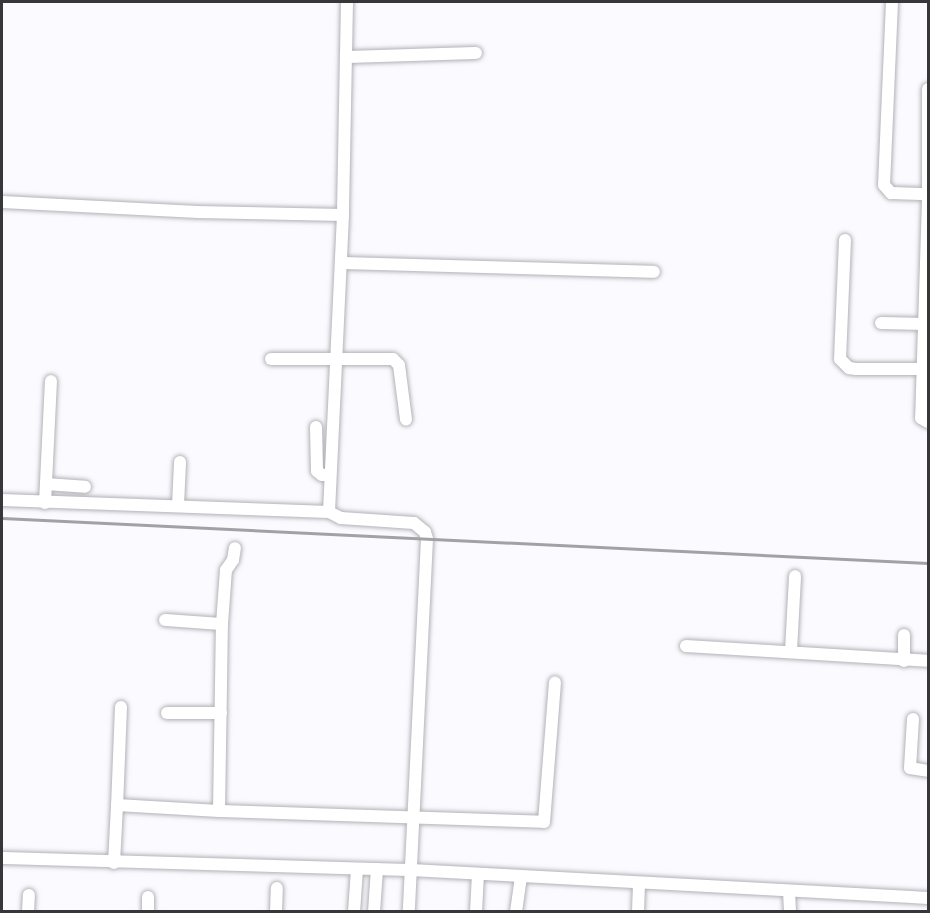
<!DOCTYPE html>
<html>
<head>
<meta charset="utf-8">
<style>
  body { margin:0 }
  #map { position:relative; width:930px; height:913px; overflow:hidden; background:#fafaff; font-family:Raleway,sans-serif }
  div>[style] { position:absolute }
  .roads { filter:drop-shadow(0 0 2px #b2b2b7) drop-shadow(0 0 2px #b2b2b7) }
  .minor>* { height:12px; margin:-6px; padding:0 6px; transform-origin:6px; border-radius:6px; background:#fff }
  .rail>* { height:3px; margin:-1.5px; padding:0 1.5px; transform-origin:1.5px; border-radius:1.5px; background:#a2a2a5 }
  span { translate:-50% -50%; white-space:nowrap; text-align:center; line-height:1.15; -webkit-text-stroke:6px #fafaff; paint-order:stroke }
  .frame { position:absolute; inset:0; border:3px solid #373739; pointer-events:none }
</style>
</head>
<body>
<div id="map">
  <div class="roads">
    <div class="minor">
      <i style="left:347px;top:2px;width:213px;rotate:91.1deg"></i>
      <i style="left:343px;top:215px;width:297px;rotate:92.7deg"></i>
      <i style="left:329px;top:512px;width:13px;rotate:27deg"></i>
      <i style="left:341px;top:518px;width:73px;rotate:3.9deg"></i>
      <i style="left:414px;top:523px;width:14px;rotate:39deg"></i>
      <i style="left:425px;top:532px;width:7px;rotate:74deg"></i>
      <i style="left:427px;top:539px;width:373px;rotate:92.8deg"></i>
      <i style="left:892px;top:2px;width:183px;rotate:92.5deg"></i>
      <i style="left:884px;top:185px;width:11px;rotate:49deg"></i>
      <i style="left:891px;top:193px;width:37px;rotate:2deg"></i>
      <i style="left:346px;top:57px;width:130px;rotate:-1.8deg"></i>
      <i style="left:928px;top:89px;width:104px;rotate:90deg"></i>
      <i style="left:928px;top:200px;width:218px;rotate:91.8deg"></i>
      <i style="left:921px;top:418px;width:8px;rotate:30deg"></i>
      <i style="left:2px;top:202px;width:196px;rotate:2.9deg"></i>
      <i style="left:198px;top:212px;width:145px;rotate:1.2deg"></i>
      <i style="left:845px;top:240px;width:119px;rotate:92.4deg"></i>
      <i style="left:840px;top:359px;width:13px;rotate:45deg"></i>
      <i style="left:849px;top:368px;width:7px;rotate:8deg"></i>
      <i style="left:856px;top:369px;width:68px"></i>
      <i style="left:341px;top:263px;width:313px;rotate:1.6deg"></i>
      <i style="left:881px;top:323px;width:44px;rotate:1.3deg"></i>
      <i style="left:271px;top:359px;width:122px"></i>
      <i style="left:393px;top:359px;width:8px;rotate:45deg"></i>
      <i style="left:399px;top:365px;width:55px;rotate:82.7deg"></i>
      <i style="left:316px;top:427px;width:44px;rotate:88.7deg"></i>
      <i style="left:317px;top:471px;width:6px;rotate:39deg"></i>
      <i style="left:322px;top:475px;width:8px"></i>
      <i style="left:46px;top:484px;width:39px;rotate:4deg"></i>
      <i style="left:2px;top:500px;width:327px;rotate:2.1deg"></i>
      <i style="left:45px;top:503px;width:122px;rotate:-87.2deg"></i>
      <i style="left:178px;top:505px;width:43px;rotate:-87.3deg"></i>
      <i style="left:165px;top:620px;width:57px;rotate:4deg"></i>
      <i style="left:904px;top:635px;width:26px;rotate:90deg"></i>
      <i style="left:686px;top:646px;width:242px;rotate:3.5deg"></i>
      <i style="left:791px;top:651px;width:75px;rotate:-86.9deg"></i>
      <i style="left:121px;top:707px;width:98px;rotate:92.3deg"></i>
      <i style="left:117px;top:805px;width:102px;rotate:3.4deg"></i>
      <i style="left:219px;top:811px;width:325px;rotate:1.9deg"></i>
      <i style="left:544px;top:822px;width:140px;rotate:-85.5deg"></i>
      <i style="left:167px;top:713px;width:54px"></i>
      <i style="left:913px;top:719px;width:49px;rotate:93.5deg"></i>
      <i style="left:910px;top:768px;width:18px;rotate:9deg"></i>
      <i style="left:219px;top:811px;width:187px;rotate:-89.1deg"></i>
      <i style="left:222px;top:624px;width:54px;rotate:-85.8deg"></i>
      <i style="left:226px;top:570px;width:12px;rotate:-55deg"></i>
      <i style="left:233px;top:560px;width:12px;rotate:-81deg"></i>
      <i style="left:2px;top:858px;width:409px;rotate:1.7deg"></i>
      <i style="left:411px;top:870px;width:518px;rotate:3.1deg"></i>
      <i style="left:114px;top:863px;width:58px;rotate:-87deg"></i>
      <i style="left:789px;top:892px;width:20px;rotate:87deg"></i>
      <i style="left:28px;top:912px;width:17px;rotate:-87deg"></i>
      <i style="left:148px;top:912px;width:15px;rotate:-90deg"></i>
      <i style="left:276px;top:912px;width:24px;rotate:-88deg"></i>
      <i style="left:354px;top:912px;width:43px;rotate:-86deg"></i>
      <i style="left:374px;top:912px;width:43px;rotate:-86deg"></i>
      <i style="left:476px;top:912px;width:37px;rotate:-87deg"></i>
      <i style="left:516px;top:912px;width:35px;rotate:-82deg"></i>
      <i style="left:638px;top:912px;width:28px;rotate:-88deg"></i>
    </div>
  </div>
  <div class="rail">
    <i style="left:2px;top:518px;width:927px;rotate:2.78deg"></i>
  </div>
  <div class="frame"></div>
</div>
</body>
</html>
